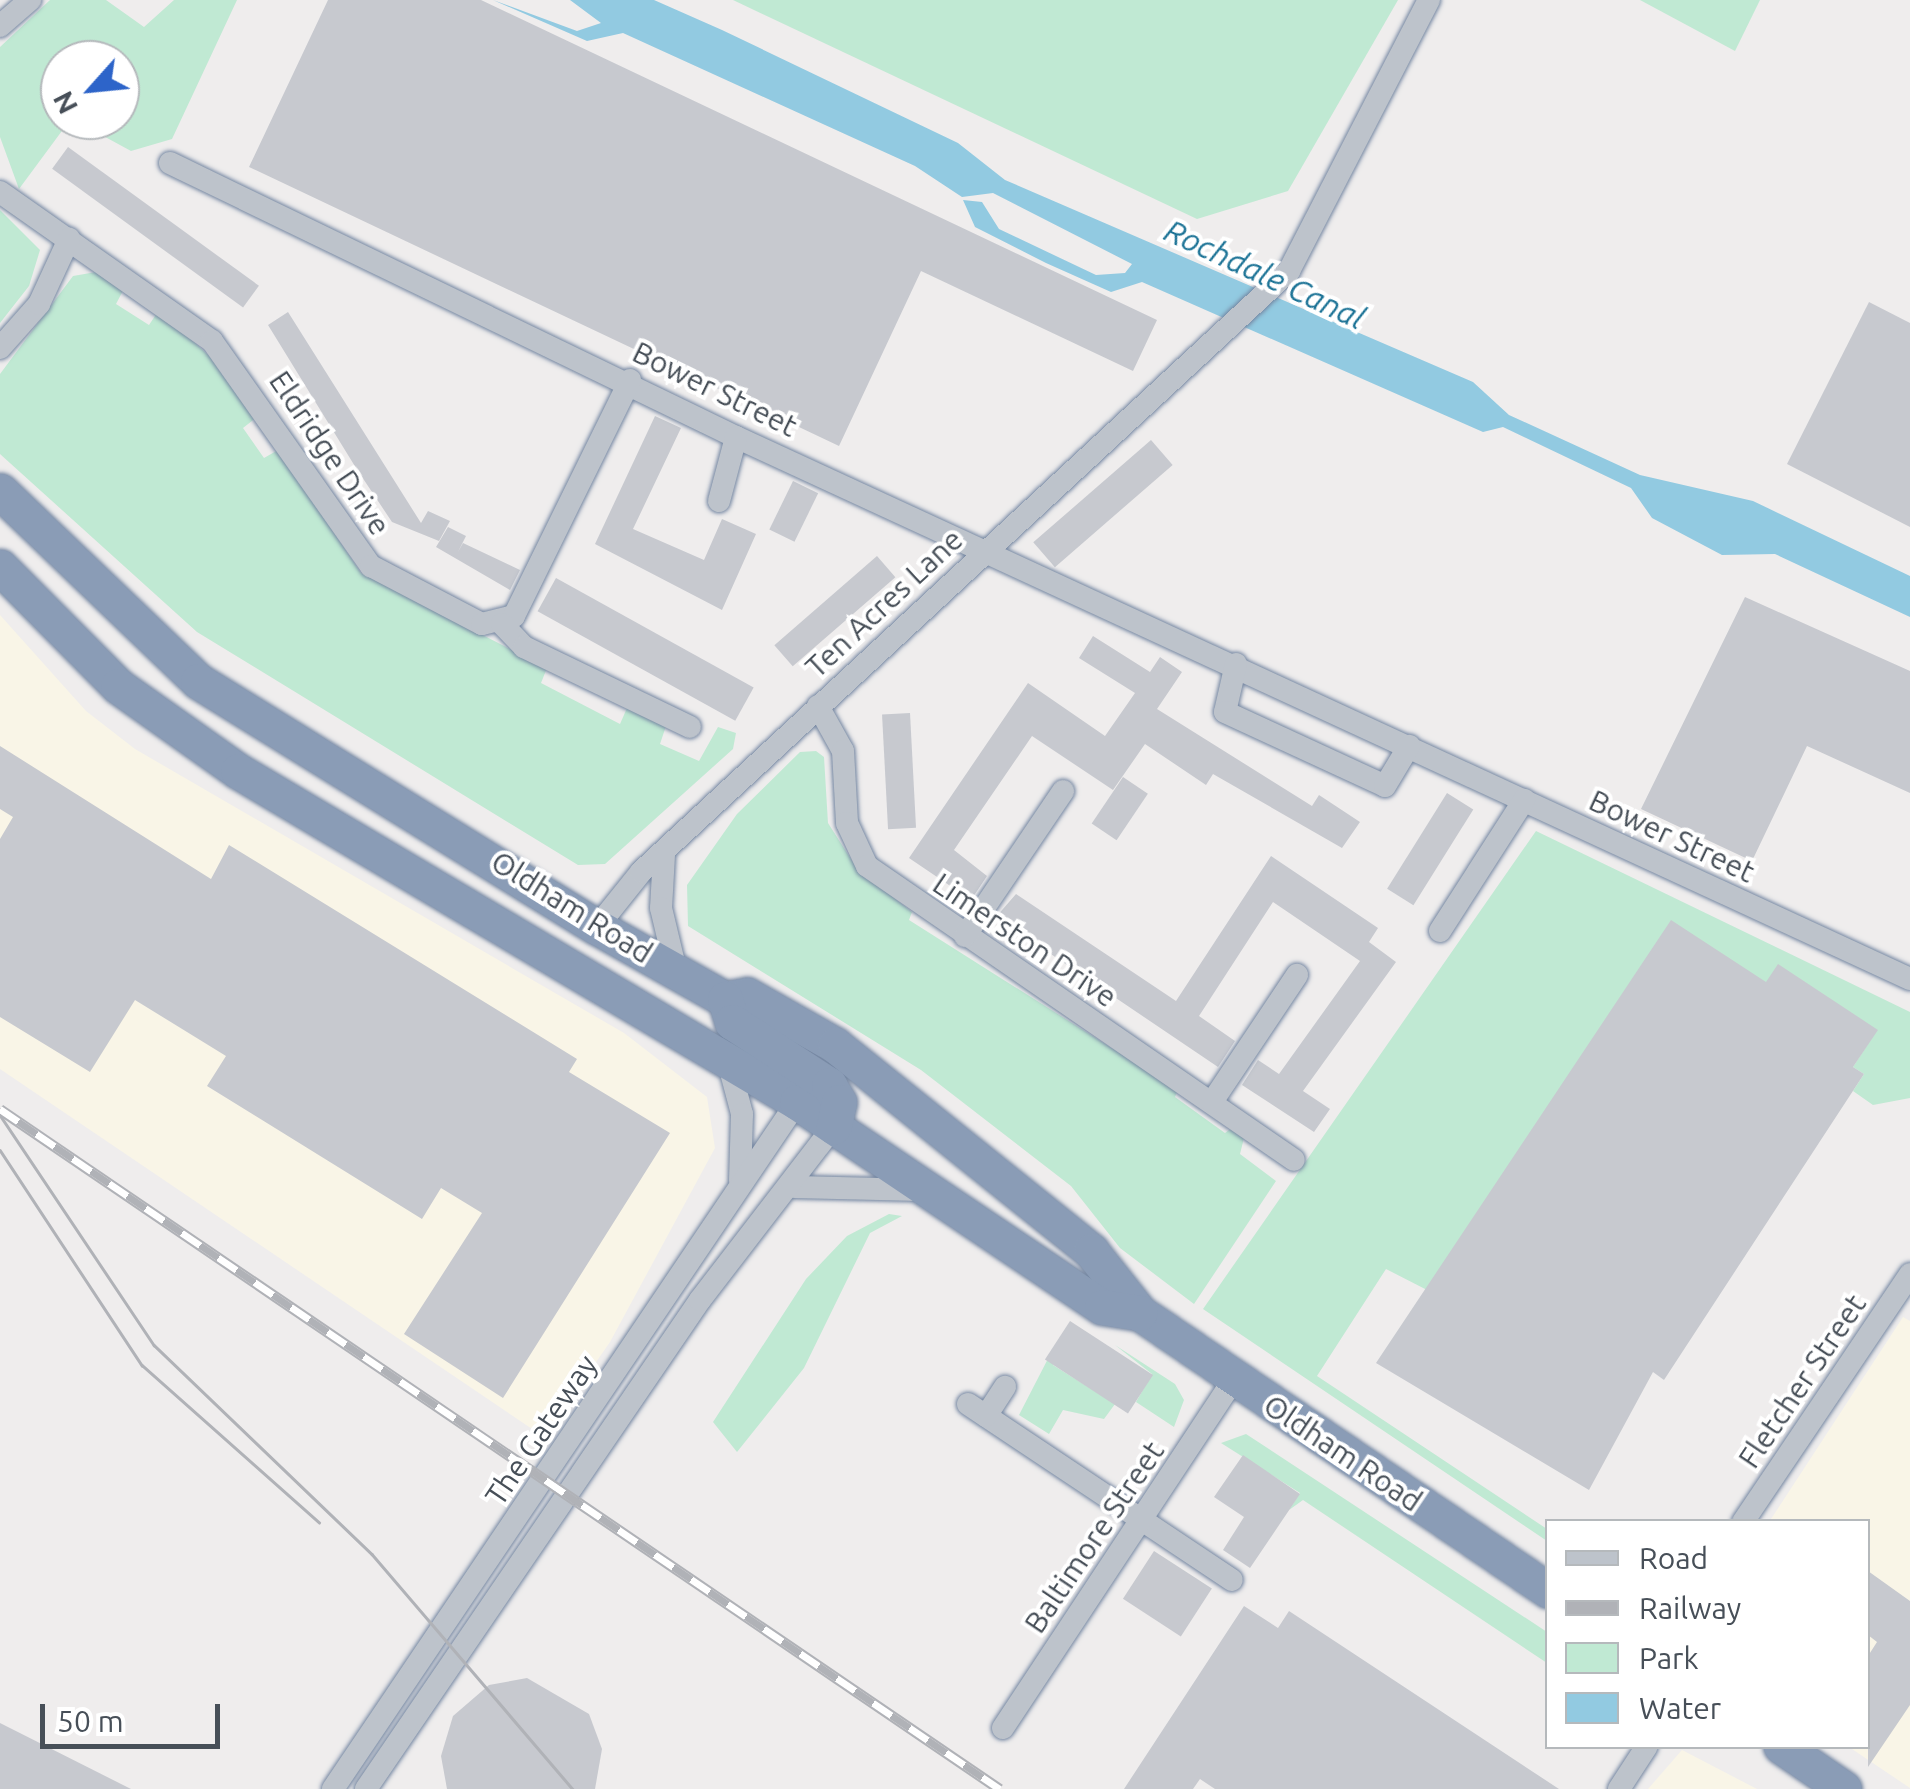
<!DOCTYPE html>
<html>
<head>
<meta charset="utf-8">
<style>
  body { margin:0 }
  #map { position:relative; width:1910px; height:1789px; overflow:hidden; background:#efeded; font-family:Ubuntu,sans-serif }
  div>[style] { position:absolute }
  .commercial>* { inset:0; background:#f9f5e7 }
  .green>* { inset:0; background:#c0e9d3 }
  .water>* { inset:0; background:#92cae1 }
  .building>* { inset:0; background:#c7c9cf; transform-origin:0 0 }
  .roads { filter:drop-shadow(0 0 2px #7587a2) drop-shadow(0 0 2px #7587a2) }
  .minor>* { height:22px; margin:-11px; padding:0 11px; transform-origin:11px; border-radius:11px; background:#bdc3cb }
  .highway>* { height:35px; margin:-17.5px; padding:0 17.5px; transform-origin:17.5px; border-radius:17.5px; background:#8a9cb6 }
  .tram>* { height:2.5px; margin:-1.25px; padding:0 1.25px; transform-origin:1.25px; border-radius:1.25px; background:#b0b2b7 }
  .rail>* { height:11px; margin-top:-5.5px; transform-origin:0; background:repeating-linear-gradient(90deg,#fff 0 22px,#b0b2b7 0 44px); box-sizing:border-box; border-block:2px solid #b0b2b7 }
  span { translate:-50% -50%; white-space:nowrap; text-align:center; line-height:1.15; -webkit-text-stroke:8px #fff; paint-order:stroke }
  .street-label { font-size:30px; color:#474f58 }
  .water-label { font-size:32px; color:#1c7396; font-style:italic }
  .legend { position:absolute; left:1545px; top:1519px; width:325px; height:230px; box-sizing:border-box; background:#fff; border:2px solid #b5b9bc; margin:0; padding:12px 18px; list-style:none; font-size:30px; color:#474f58 }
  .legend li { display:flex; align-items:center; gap:20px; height:50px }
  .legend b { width:50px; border:2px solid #b5b9bc }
  .north { position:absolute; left:40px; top:40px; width:100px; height:100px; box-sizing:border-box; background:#fff; border:2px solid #b5b9bc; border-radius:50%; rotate:243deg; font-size:28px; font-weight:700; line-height:40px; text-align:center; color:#474f58 }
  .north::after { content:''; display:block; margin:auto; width:35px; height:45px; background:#2d64c9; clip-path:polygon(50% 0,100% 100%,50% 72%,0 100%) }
  .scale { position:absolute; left:40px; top:1704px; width:180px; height:45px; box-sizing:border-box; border:5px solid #474f58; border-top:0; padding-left:12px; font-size:30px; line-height:35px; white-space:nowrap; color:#474f58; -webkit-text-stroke:8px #fff; paint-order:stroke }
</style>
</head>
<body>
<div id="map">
  <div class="commercial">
    <i style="clip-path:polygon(0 615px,86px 711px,135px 749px,624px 1033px,707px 1097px,715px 1148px,610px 1342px,544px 1437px,0 1069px)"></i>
    <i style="clip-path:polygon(1903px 1317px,1910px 1321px,1910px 1788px,1849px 1747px,1868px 1746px,1868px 1522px,1769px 1522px)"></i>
    <i style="clip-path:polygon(1682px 1750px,1757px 1789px,1648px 1789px)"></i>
  </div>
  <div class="green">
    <i style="clip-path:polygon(50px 0,106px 0,144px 27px,174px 0,237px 0,172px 139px,131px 151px,74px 120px,120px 120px,120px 60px,60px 60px,60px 120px,70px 120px,19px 189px,0 137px,0 47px)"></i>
    <i style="clip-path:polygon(733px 0,1398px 0,1288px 191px,1197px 219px)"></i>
    <i style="clip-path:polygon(1640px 0,1760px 0,1735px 51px)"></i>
    <i style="clip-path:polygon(0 210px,40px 250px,29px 286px,0 323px)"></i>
    <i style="clip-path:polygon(96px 272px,126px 285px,116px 304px,149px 325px,159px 310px,218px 364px,257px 417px,243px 428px,264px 458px,278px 450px,361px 573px,547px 668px,541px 683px,620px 724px,627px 708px,666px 726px,660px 744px,699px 761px,718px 727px,736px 733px,733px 749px,605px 864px,578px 865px,197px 632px,0 454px,0 374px,73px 276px)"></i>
    <i style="clip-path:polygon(816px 751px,824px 757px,828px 823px,858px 870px,912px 912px,909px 920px,1178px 1090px,1175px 1097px,1225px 1133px,1233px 1127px,1244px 1138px,1240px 1154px,1276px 1181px,1194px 1304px,1120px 1248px,1071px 1186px,921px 1070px,688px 926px,687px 885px,737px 814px,800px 752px)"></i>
    <i style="clip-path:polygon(1536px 831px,1910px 1012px,1910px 1098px,1873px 1105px,1853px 1091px,1864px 1074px,1853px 1067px,1877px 1030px,1766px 982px,1429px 1291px,1386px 1269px,1317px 1376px,1547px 1529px,1547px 1541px,1203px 1309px)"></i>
    <i style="clip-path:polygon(889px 1214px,902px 1216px,870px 1233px,804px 1368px,737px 1452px,713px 1422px,806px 1279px,847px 1236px)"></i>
    <i style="clip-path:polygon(1115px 1345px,1175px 1384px,1184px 1400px,1174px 1427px,1136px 1402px,1152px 1374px)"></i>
    <i style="clip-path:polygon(1053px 1349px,1053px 1365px,1115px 1404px,1104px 1419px,1063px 1410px,1049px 1434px,1019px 1415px)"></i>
    <i style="clip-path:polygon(1246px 1434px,1547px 1632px,1547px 1663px,1303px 1500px,1289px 1510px,1300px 1493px,1221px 1443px)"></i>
  </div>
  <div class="water">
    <i style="clip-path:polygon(493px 0,577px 31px,601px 23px,570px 0,654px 0,722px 30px,958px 143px,1005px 180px,1473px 382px,1509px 415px,1640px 475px,1753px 501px,1910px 576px,1910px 617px,1775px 554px,1722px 555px,1652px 518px,1631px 488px,1503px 427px,1483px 432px,1142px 282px,1111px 292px,1046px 263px,975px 227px,963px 200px,982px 202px,999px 229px,1096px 275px,1125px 273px,1132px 264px,993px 193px,962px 197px,915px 166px,623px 33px,587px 41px)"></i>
  </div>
  <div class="building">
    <i style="clip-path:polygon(328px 0,481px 0,1157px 320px,1133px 371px,921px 271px,839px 446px,249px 167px)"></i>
    <i style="left:68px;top:147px;width:236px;height:27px;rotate:36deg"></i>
    <i style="clip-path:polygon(1869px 302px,1910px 323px,1910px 527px,1787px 464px)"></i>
    <i style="clip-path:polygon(288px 312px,421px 523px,428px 511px,450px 521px,439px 541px,392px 522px,356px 468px,268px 325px)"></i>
    <i style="clip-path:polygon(655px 416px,681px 428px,633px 529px,704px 560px,722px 519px,756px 534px,722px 610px,595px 544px)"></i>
    <i style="left:1151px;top:440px;width:33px;height:156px;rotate:49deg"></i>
    <i style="left:793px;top:481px;width:28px;height:54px;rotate:26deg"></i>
    <i style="clip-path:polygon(448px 527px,466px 536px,458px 552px,463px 543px,520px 570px,510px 590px,436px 547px)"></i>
    <i style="left:877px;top:556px;width:28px;height:136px;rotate:49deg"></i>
    <i style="left:556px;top:578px;width:226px;height:38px;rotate:29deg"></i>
    <i style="clip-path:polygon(1745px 597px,1910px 671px,1910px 793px,1807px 746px,1752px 861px,1641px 809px)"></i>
    <i style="clip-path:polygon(1093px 636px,1150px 672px,1160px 657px,1182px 672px,1157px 709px,1312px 806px,1319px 795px,1360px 822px,1342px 848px,1213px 774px,1206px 785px,1145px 744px,1113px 790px,1032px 736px,954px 850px,987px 876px,971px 900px,909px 858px,1028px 683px,1105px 736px,1135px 693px,1079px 658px)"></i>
    <i style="left:910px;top:713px;width:115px;height:28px;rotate:87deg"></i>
    <i style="clip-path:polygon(0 746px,211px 879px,229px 845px,577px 1059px,569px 1072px,670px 1133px,503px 1398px,404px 1334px,482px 1213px,441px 1188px,422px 1219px,207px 1086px,226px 1056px,135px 1000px,90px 1072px,0 1017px,0 839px,13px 817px,0 809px)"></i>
    <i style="left:1123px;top:777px;width:30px;height:56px;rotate:34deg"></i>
    <i style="left:1447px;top:793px;width:31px;height:113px;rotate:32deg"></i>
    <i style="clip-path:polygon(1271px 856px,1378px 928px,1369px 942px,1396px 962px,1303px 1091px,1330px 1109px,1314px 1132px,1242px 1085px,1258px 1060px,1279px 1074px,1360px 961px,1273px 902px,1199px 1016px,1235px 1041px,1218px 1067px,996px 917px,1016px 894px,1176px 1001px)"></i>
    <i style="clip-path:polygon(1671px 920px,1766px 982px,1778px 964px,1878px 1030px,1853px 1067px,1864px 1074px,1664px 1380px,1653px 1372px,1589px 1490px,1376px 1363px)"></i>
    <i style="left:1070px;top:1321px;width:99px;height:46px;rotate:33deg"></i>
    <i style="clip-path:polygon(1243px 1455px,1300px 1494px,1250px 1568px,1223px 1550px,1244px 1517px,1214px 1497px)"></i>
    <i style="left:1154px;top:1551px;width:69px;height:57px;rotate:33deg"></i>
    <i style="clip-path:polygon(1868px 1571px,1910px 1601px,1910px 1705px,1868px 1767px,1868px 1656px,1877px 1642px,1868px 1635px)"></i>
    <i style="clip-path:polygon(1244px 1606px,1278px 1628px,1289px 1611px,1559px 1789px,1215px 1789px,1200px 1779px,1193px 1789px,1124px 1789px)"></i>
    <i style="clip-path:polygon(527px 1678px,589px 1714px,602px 1749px,595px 1789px,447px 1789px,441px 1756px,453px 1716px,489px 1685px)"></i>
    <i style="clip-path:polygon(0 1723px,131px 1789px,0 1789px)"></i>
  </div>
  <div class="roads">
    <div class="minor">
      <i style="left:0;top:26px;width:40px;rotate:-41deg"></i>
      <i style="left:170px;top:163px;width:629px;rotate:25.83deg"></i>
      <i style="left:736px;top:437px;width:1293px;rotate:24.78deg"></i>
      <i style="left:0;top:192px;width:259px;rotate:35.1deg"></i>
      <i style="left:212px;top:341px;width:276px;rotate:54.8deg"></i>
      <i style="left:371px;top:566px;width:125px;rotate:27.6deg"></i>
      <i style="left:482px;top:624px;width:33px;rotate:-14deg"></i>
      <i style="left:514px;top:616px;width:263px;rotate:-63.8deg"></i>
      <i style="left:0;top:348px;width:59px;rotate:-48.4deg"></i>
      <i style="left:39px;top:304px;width:72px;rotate:-65.2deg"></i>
      <i style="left:719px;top:501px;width:66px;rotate:-75.1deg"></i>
      <i style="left:502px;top:624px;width:32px;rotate:46deg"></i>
      <i style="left:524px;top:647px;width:184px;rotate:25.7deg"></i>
      <i style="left:1236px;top:664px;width:49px;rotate:102.9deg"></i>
      <i style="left:1225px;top:712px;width:176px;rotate:24.8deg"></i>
      <i style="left:1385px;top:786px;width:47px;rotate:-59deg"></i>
      <i style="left:818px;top:706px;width:51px;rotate:60.9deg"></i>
      <i style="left:843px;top:751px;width:72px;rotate:86.8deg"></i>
      <i style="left:847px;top:823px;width:47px;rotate:65.1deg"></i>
      <i style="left:867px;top:866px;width:518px;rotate:34.55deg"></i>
      <i style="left:664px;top:855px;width:53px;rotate:93.2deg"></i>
      <i style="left:661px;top:908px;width:65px;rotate:76.6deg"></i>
      <i style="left:597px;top:927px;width:70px;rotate:-51.3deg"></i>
      <i style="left:641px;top:872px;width:884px;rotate:-42.84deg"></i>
      <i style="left:1289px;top:271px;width:305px;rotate:-62.7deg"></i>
      <i style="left:1440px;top:931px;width:156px;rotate:-57.3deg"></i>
      <i style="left:965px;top:936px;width:175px;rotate:-55.9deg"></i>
      <i style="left:729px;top:1065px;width:51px;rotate:75.1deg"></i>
      <i style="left:742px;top:1114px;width:66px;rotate:91.7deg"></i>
      <i style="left:1212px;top:1102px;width:153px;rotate:-56.2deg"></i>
      <i style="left:795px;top:1187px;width:126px;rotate:1.4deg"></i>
      <i style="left:968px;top:1404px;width:317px;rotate:33.7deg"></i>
      <i style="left:986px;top:1416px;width:35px;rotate:-57deg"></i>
      <i style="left:1743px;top:1522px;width:299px;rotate:-56deg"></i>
      <i style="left:1003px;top:1728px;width:419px;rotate:-56.5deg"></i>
      <i style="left:333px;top:1789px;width:829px;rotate:-55.96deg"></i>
      <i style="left:366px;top:1789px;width:592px;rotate:-55.67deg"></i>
      <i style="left:700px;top:1300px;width:220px;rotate:-52.4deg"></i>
      <i style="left:1619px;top:1789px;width:51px;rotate:-56.9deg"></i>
    </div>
    <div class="highway">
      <i style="left:0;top:491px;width:274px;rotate:43.8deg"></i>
      <i style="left:198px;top:681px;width:469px;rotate:31.7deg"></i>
      <i style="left:597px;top:927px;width:147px;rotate:29.4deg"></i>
      <i style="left:725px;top:999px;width:22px;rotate:-10deg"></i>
      <i style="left:747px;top:995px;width:101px;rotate:29.6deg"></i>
      <i style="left:835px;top:1045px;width:329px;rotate:38.8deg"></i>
      <i style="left:1091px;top:1251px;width:79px;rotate:51.7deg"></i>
      <i style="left:1140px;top:1313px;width:493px;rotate:34.2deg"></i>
      <i style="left:0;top:567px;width:168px;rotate:45.2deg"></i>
      <i style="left:118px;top:686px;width:147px;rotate:35.3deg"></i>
      <i style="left:238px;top:771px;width:650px;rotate:30.63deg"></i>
      <i style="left:797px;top:1102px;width:367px;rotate:33.9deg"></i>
      <i style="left:1102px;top:1307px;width:38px;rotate:9deg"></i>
      <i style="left:725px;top:999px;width:24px;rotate:73deg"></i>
      <i style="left:732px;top:1022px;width:116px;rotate:33deg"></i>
      <i style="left:829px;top:1085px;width:20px;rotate:60deg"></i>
      <i style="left:839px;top:1102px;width:25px;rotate:102deg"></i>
      <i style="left:1781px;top:1746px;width:76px;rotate:34.3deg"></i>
    </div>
  </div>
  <div class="tram">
    <i style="left:0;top:1115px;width:277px;rotate:56.2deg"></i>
    <i style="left:154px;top:1345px;width:302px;rotate:43.8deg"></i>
    <i style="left:372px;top:1554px;width:309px;rotate:49.5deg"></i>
    <i style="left:0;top:1150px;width:258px;rotate:56.6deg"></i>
    <i style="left:142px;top:1365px;width:237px;rotate:41.6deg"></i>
  </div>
  <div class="rail">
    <i style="left:0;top:1109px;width:1209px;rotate:34.22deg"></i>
  </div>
  <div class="street-label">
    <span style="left:715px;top:389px;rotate:26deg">Bower Street</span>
    <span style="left:330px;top:453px;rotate:56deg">Eldridge Drive</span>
    <span style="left:884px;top:603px;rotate:-43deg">Ten Acres Lane</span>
    <span style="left:1672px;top:836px;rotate:25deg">Bower Street</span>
    <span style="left:572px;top:907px;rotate:32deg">Oldham Road</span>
    <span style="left:1025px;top:940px;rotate:34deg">Limerston Drive</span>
    <span style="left:1802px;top:1381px;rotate:-56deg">Fletcher Street</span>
    <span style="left:541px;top:1430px;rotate:-56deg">The Gateway</span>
    <span style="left:1343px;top:1453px;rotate:34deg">Oldham Road</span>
    <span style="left:1094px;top:1537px;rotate:-56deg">Baltimore Street</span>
  </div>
  <div class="water-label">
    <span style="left:1265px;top:274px;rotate:25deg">Rochdale Canal</span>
  </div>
  <ul class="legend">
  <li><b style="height:12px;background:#bdc3cb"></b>Road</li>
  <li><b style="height:12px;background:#b0b2b7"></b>Railway</li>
  <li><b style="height:28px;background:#c0e9d3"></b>Park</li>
  <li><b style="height:28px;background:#92cae1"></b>Water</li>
  </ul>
  <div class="north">N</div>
  <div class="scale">50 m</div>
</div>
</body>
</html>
